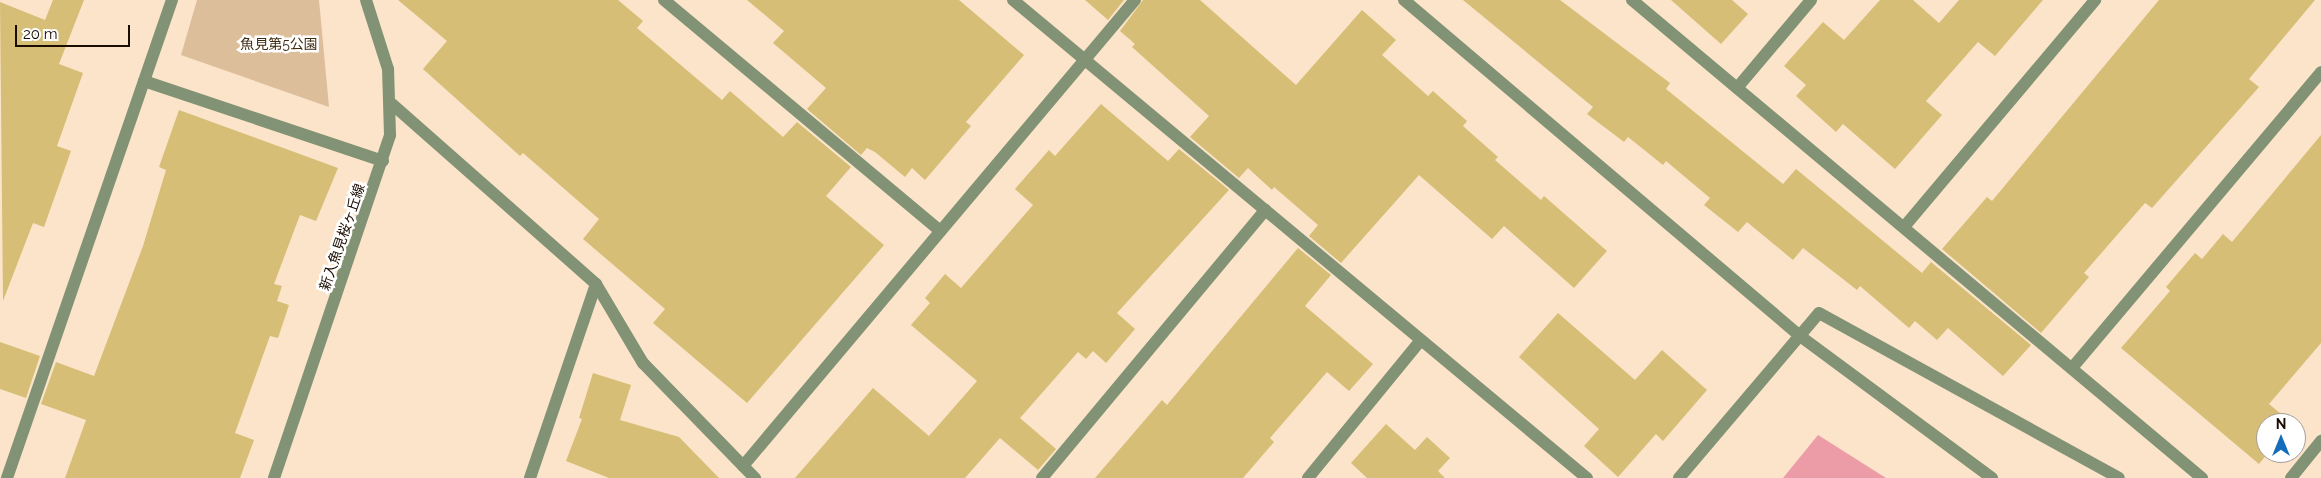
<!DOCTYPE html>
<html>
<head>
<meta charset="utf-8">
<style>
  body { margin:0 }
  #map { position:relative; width:2321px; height:478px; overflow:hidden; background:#fbe4ca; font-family:Raleway,"Noto Sans JP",sans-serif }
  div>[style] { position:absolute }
  .green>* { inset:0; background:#ddbe9a }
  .water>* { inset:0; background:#ec9ca7 }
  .building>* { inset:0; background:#d7be76 }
  .minor>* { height:12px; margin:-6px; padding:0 6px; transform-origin:6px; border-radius:6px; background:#829274 }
  .tertiary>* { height:12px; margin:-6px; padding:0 6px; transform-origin:6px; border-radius:6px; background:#829274 }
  span { translate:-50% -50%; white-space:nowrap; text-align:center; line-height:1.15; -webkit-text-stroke:5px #fff; paint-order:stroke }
  .park-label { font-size:14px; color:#3f2b10 }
  .street-label { font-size:14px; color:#1b0c00 }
  .north { position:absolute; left:2256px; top:413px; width:50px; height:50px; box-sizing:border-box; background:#fff; border:1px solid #a49e99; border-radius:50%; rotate:0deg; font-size:14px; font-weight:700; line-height:20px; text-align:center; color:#1b0c00 }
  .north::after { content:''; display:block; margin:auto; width:18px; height:22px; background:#146dbb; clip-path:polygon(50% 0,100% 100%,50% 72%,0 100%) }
  .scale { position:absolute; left:15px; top:25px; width:115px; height:22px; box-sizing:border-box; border:2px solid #1b0c00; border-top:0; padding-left:6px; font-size:15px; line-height:18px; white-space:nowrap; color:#1b0c00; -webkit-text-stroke:4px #fff; paint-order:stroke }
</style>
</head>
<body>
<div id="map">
  <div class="green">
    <i style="clip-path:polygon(197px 0,319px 0,329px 107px,181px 55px)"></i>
  </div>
  <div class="water">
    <i style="clip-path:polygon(1818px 435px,1886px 478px,1783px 478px)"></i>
  </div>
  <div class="building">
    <i style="clip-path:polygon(53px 0,84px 0,59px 64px,83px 73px,57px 146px,71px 151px,44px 227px,33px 223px,3px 301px,0 2px,45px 20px)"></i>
    <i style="clip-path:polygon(398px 0,618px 0,643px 21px,637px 28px,722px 100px,730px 91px,783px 137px,797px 122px,851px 167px,826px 196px,884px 245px,747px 403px,653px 323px,665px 309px,583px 239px,599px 219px,523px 153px,520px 156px,423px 69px,447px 41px)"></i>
    <i style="clip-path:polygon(747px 0,959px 0,1024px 55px,966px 122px,971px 126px,925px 180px,912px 168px,905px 177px,875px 152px,867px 148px,861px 155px,807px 109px,826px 88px,773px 43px,784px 31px)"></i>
    <i style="clip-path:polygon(1085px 0,1124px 0,1108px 20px)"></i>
    <i style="clip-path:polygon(1143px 0,1200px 0,1296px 85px,1362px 10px,1396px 40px,1382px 55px,1428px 96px,1433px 91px,1467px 121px,1463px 126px,1498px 157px,1495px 160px,1541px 200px,1544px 196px,1607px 251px,1574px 288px,1504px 226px,1492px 239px,1419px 175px,1341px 263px,1309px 236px,1318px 225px,1274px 187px,1272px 190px,1248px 168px,1239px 178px,1190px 137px,1209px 116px,1132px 47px,1135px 44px,1120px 31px)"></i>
    <i style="clip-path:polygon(1463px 0,1560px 0,1670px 83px,1666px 89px,1783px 184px,1796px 169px,1922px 273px,1931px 262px,2031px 345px,2003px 376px,1948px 328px,1937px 340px,1915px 321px,1909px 328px,1860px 286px,1857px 290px,1803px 248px,1793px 260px,1747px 222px,1738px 232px,1704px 205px,1710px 198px,1666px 161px,1663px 165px,1628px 137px,1624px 142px,1587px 114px,1593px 107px)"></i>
    <i style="clip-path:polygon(1671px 0,1732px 0,1748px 14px,1721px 44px)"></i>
    <i style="clip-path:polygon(1880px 0,1913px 0,1939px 23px,1959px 0,2043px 0,1995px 56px,1978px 42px,1926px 101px,1942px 115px,1895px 169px,1843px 124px,1836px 132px,1796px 96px,1806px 85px,1784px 66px,1823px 22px,1844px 40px)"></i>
    <i style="clip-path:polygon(2159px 0,2315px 0,2249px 79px,2259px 87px,2152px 208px,2145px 203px,2084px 273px,2089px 277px,2041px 333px,1942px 249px,1987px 197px,1992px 201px)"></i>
    <i style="clip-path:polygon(1101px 104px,1168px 161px,1179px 149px,1229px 190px,1117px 313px,1135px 329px,1106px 363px,1093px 351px,1086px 359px,1078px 352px,1020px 418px,1056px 449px,1038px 470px,1000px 438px,965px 478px,795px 478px,873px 388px,929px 436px,977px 381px,911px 325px,930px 303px,925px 298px,945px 274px,961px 288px,1033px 205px,1015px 189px,1049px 150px,1055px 156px)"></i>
    <i style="clip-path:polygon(179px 110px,338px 168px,316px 221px,300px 215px,274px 284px,282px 286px,277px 301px,289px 305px,278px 338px,270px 336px,235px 433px,254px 440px,240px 478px,65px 478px,86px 420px,41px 404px,56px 362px,94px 376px,143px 246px,166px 170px,159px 167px)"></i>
    <i style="clip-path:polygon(2321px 135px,2321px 343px,2269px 404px,2292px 423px,2266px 423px,2268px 453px,2259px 464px,2121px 348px,2170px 291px,2166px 287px,2195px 253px,2202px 259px,2223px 234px,2232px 242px)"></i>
    <i style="clip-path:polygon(1298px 248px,1331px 275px,1305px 306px,1373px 364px,1349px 391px,1327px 372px,1270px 438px,1274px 442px,1243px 478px,1095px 478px,1162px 400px,1167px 405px)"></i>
    <i style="clip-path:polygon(1558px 313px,1635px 380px,1662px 350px,1707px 390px,1663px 441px,1656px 434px,1618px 477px,1584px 446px,1599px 429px,1519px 357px)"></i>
    <i style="clip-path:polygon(0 342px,40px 356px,26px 398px,0 389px)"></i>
    <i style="clip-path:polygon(593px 373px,631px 385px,620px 420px,679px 437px,719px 478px,609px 478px,566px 461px,582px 419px,579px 418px)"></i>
    <i style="clip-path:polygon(1386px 424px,1415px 450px,1427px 437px,1450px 458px,1438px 471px,1445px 478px,1367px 478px,1351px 463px)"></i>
  </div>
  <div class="minor">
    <i style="left:664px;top:0;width:360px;rotate:39.9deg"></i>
    <i style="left:1013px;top:0;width:747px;rotate:39.79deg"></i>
    <i style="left:1404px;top:0;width:519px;rotate:40.31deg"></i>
    <i style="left:1800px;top:336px;width:239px;rotate:36.5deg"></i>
    <i style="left:1632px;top:0;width:744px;rotate:39.98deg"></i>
    <i style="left:144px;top:81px;width:252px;rotate:18.5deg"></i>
    <i style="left:1737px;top:88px;width:115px;rotate:-49.9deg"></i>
    <i style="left:392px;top:104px;width:272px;rotate:41.4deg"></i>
    <i style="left:596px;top:284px;width:92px;rotate:59.3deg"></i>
    <i style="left:643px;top:363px;width:161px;rotate:45.8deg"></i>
    <i style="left:1904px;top:227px;width:297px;rotate:-49.9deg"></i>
    <i style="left:2072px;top:368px;width:387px;rotate:-49.9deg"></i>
    <i style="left:743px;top:466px;width:609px;rotate:-49.93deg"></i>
    <i style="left:7px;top:478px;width:506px;rotate:-70.96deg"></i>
    <i style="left:530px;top:478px;width:205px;rotate:-71.2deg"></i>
    <i style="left:1042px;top:478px;width:349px;rotate:-50.2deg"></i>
    <i style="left:1308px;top:478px;width:178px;rotate:-50.7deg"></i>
    <i style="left:1679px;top:478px;width:216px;rotate:-49.7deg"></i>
    <i style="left:1819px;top:313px;width:342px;rotate:28.8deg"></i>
    <i style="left:2291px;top:478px;width:48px;rotate:-51deg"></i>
  </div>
  <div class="tertiary">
    <i style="left:274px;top:478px;width:362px;rotate:-71.3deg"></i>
    <i style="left:390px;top:135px;width:66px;rotate:-91.7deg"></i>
    <i style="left:388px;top:69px;width:72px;rotate:-107.7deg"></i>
  </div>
  <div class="park-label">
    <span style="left:279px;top:44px">魚見第5公園</span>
  </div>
  <div class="street-label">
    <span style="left:342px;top:237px;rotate:-71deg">新入魚見桜ヶ丘線</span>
  </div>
  <div class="north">N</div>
  <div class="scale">20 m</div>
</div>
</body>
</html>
